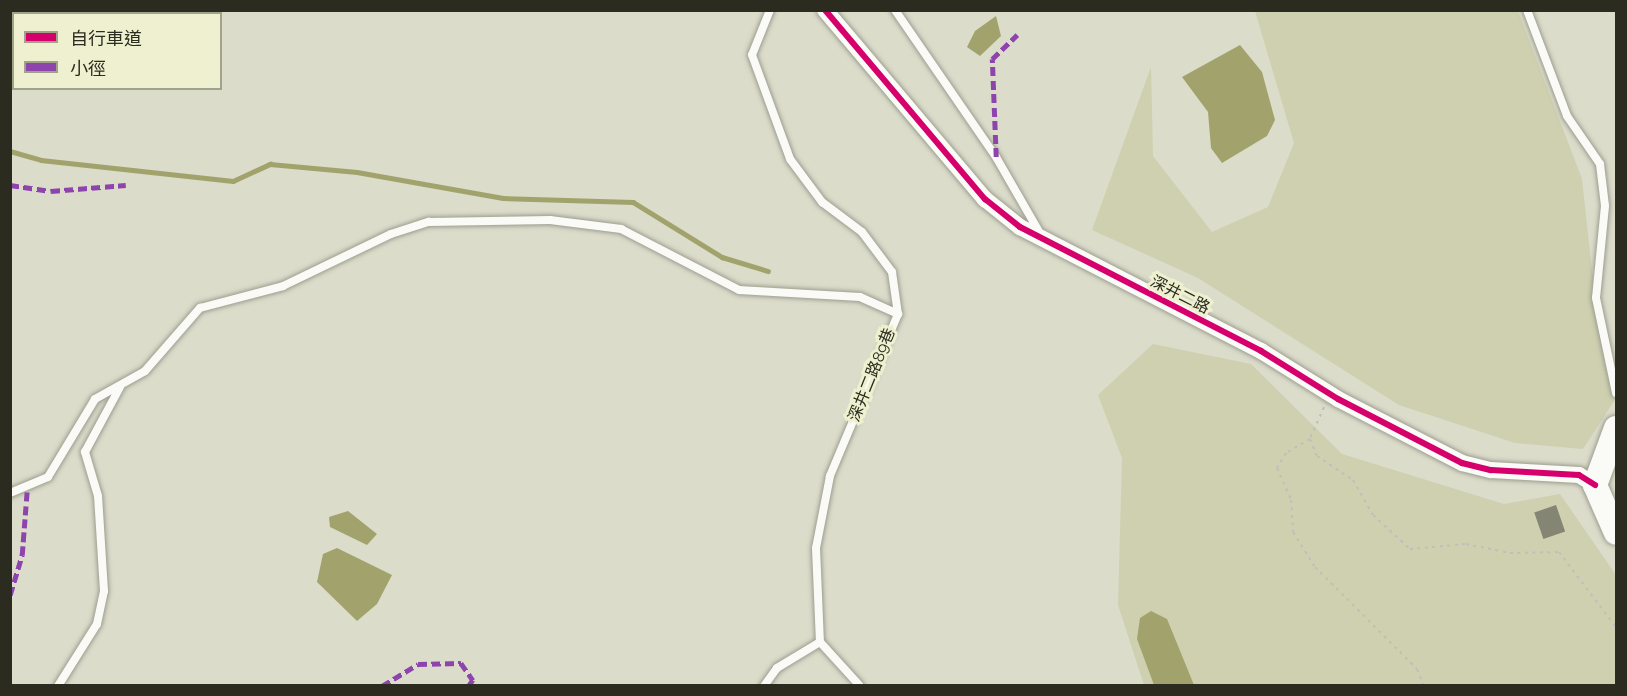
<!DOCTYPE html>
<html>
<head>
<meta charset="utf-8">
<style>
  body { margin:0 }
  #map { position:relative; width:1627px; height:696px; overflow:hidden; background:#dbdcca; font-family:Raleway,"Noto Sans TC",sans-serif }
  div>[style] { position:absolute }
  .green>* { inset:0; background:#ced0b0 }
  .water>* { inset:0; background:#a2a36c }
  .stream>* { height:4.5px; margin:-2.25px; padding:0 2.25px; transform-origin:2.25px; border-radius:2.25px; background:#a2a36c }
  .building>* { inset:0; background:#848573; transform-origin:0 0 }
  .path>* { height:2px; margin-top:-1px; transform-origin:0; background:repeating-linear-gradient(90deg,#bfc0ba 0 3px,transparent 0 7.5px) }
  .roads { filter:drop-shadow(0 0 2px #9d9e90) drop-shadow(0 0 2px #9d9e90) }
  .lane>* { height:8px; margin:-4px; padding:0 4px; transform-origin:4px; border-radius:4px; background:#fafaf7 }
  .street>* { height:16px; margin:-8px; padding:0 8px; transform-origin:8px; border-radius:8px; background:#fafaf7 }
  .secondary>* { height:24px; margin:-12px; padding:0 12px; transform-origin:12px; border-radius:12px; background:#fafaf7 }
  .quiet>* { height:4.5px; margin-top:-2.25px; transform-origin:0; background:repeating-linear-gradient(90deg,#8e44ad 0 9px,transparent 0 13.5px) }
  .cycleway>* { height:6px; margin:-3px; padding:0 3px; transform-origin:3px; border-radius:3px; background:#d6006c }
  span { translate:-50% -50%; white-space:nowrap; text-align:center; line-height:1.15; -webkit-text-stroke:6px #eef0d0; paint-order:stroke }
  .street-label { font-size:16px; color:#2b2c1f }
  .frame { position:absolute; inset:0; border:12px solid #2b2c1f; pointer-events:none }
  .legend { position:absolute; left:12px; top:12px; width:210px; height:78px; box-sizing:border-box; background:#eef0d0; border:2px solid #a0a289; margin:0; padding:8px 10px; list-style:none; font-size:18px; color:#2b2c1f }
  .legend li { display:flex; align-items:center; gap:12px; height:30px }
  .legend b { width:30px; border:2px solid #a0a289 }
</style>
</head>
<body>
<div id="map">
  <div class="green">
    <i style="clip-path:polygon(1255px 11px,1518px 11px,1582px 179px,1598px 326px,1616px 398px,1583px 449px,1515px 443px,1399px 405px,1198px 278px,1092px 230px,1151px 67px,1153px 156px,1212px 232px,1268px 207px,1294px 143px)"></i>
    <i style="clip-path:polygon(1153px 344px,1251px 364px,1342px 454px,1504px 504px,1560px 494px,1616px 575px,1616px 685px,1144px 685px,1118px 605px,1122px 458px,1098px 395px)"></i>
  </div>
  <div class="water">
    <i style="clip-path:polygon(996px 16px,1001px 36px,980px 56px,967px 47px,975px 31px)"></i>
    <i style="clip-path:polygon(1240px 45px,1262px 72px,1275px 120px,1267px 136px,1222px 163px,1211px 148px,1208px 112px,1182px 77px)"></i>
    <i style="clip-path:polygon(348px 511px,377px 534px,367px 545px,330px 527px,329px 517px)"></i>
    <i style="clip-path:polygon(337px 548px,392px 575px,377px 604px,357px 621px,317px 582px,323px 554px)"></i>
    <i style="clip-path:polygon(1151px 611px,1167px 619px,1194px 685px,1154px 685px,1137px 639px,1140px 618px)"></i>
  </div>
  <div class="stream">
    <i style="left:10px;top:151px;width:32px;rotate:16deg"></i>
    <i style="left:41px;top:160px;width:193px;rotate:6.2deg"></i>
    <i style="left:233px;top:181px;width:41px;rotate:-24.7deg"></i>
    <i style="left:270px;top:164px;width:87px;rotate:5.3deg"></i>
    <i style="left:357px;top:172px;width:148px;rotate:10.1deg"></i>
    <i style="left:503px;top:198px;width:130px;rotate:1.8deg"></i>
    <i style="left:633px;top:202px;width:105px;rotate:31.7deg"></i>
    <i style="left:722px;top:257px;width:48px;rotate:16.9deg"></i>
  </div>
  <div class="building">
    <i style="left:1556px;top:505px;width:28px;height:23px;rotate:71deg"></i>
  </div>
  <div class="path">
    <i style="left:1324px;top:407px;width:35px;rotate:114deg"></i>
    <i style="left:1310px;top:439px;width:28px;rotate:150deg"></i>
    <i style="left:1286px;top:453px;width:17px;rotate:121deg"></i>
    <i style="left:1277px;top:468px;width:35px;rotate:66deg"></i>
    <i style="left:1291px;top:500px;width:32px;rotate:86deg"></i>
    <i style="left:1293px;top:532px;width:41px;rotate:57.8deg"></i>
    <i style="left:1315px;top:567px;width:144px;rotate:45deg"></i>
    <i style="left:1417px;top:669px;width:18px;rotate:68deg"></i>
    <i style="left:1310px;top:439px;width:18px;rotate:68deg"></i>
    <i style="left:1317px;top:456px;width:43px;rotate:33.7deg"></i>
    <i style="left:1353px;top:480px;width:40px;rotate:60.3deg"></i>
    <i style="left:1373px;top:515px;width:50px;rotate:42.6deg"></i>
    <i style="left:1410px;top:549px;width:56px;rotate:-5.1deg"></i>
    <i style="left:1466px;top:544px;width:45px;rotate:11.6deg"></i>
    <i style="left:1510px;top:553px;width:49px;rotate:-1.2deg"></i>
    <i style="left:1559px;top:552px;width:94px;rotate:52.8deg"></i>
  </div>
  <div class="roads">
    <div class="lane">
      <i style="left:770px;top:10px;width:48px;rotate:111.8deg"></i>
      <i style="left:752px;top:55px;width:111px;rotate:69.9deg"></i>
      <i style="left:790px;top:159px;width:54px;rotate:53.3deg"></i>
      <i style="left:822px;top:202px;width:50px;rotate:36.9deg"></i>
      <i style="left:862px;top:232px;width:50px;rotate:53.1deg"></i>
      <i style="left:892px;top:272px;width:42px;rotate:81.9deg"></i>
      <i style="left:898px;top:314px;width:176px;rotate:112.8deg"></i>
      <i style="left:830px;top:476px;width:73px;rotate:101deg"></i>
      <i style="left:816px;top:548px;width:94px;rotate:87.6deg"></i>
      <i style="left:820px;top:642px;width:59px;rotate:47.7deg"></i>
      <i style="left:895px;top:10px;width:178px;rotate:55.5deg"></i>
      <i style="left:996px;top:157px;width:90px;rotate:60deg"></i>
      <i style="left:1527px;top:10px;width:113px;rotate:69.3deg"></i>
      <i style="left:1567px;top:116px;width:58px;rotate:55.5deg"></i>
      <i style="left:1600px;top:164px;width:42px;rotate:83.2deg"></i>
      <i style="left:1605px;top:206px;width:92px;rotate:95.6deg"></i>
      <i style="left:1596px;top:298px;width:97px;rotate:78.1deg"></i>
      <i style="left:10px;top:493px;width:41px;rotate:-22.8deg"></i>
      <i style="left:48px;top:477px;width:91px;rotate:-58.9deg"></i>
      <i style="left:95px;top:399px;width:57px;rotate:-29.2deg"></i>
      <i style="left:145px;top:371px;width:84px;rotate:-48.9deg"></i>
      <i style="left:200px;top:308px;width:86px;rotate:-14.8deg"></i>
      <i style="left:283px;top:286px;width:120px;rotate:-25.7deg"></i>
      <i style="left:391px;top:234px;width:40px;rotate:-18deg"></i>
      <i style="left:429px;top:222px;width:121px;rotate:-0.9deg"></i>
      <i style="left:550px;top:220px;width:72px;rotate:7.2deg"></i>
      <i style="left:621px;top:229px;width:133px;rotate:27.3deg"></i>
      <i style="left:739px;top:290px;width:121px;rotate:3.3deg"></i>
      <i style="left:860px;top:297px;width:42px;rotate:24.1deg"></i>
      <i style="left:58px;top:686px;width:73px;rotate:-57.8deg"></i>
      <i style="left:97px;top:624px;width:34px;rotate:-78deg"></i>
      <i style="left:104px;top:591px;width:95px;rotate:-93.6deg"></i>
      <i style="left:98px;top:496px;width:46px;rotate:-106.5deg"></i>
      <i style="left:85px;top:452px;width:74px;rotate:-61.7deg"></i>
      <i style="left:764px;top:686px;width:22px;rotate:-54deg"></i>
      <i style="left:777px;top:668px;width:50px;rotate:-31.2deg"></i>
    </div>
    <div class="street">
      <i style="left:825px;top:10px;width:248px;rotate:49.8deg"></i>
      <i style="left:985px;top:199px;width:45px;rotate:38.7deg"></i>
      <i style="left:1020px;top:227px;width:271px;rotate:27.2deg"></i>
      <i style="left:1261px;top:351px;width:91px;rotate:31.9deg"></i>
      <i style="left:1338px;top:399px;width:140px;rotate:27.3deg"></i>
      <i style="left:1462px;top:463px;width:30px;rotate:14deg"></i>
      <i style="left:1491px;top:470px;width:88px;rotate:3.3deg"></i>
      <i style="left:1579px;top:475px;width:19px;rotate:32deg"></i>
    </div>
    <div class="secondary">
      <i style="left:1616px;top:428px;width:61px;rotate:110.2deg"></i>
      <i style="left:1595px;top:485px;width:52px;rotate:66.4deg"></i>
    </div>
  </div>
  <div class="quiet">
    <i style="left:996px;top:157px;width:98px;rotate:-92.3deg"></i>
    <i style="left:992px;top:59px;width:35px;rotate:-44deg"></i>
    <i style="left:10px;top:185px;width:41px;rotate:8.3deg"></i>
    <i style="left:51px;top:191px;width:75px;rotate:-4.6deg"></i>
    <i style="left:10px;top:595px;width:42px;rotate:-73.3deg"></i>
    <i style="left:22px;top:555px;width:65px;rotate:-85.6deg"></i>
    <i style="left:304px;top:685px;width:1px;rotate:45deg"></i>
    <i style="left:382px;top:686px;width:42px;rotate:-31.4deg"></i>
    <i style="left:418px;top:664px;width:43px;rotate:-1.3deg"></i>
    <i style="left:461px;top:663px;width:21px;rotate:55deg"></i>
    <i style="left:473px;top:680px;width:7px;rotate:124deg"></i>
  </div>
  <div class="cycleway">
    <i style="left:825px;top:10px;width:248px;rotate:49.8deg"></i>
    <i style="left:985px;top:199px;width:45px;rotate:38.7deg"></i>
    <i style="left:1020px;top:227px;width:271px;rotate:27.2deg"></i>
    <i style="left:1261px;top:351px;width:91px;rotate:31.9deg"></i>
    <i style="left:1338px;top:399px;width:140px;rotate:27.3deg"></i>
    <i style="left:1462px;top:463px;width:30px;rotate:14deg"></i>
    <i style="left:1491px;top:470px;width:88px;rotate:3.3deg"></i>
    <i style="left:1579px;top:475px;width:19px;rotate:32deg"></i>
  </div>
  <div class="street-label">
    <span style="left:1180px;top:295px;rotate:27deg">深井二路</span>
    <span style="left:872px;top:375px;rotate:-68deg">深井二路89巷</span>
  </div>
  <div class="frame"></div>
  <ul class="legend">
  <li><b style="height:8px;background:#d6006c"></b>自行車道</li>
  <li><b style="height:8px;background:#8e44ad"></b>小徑</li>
  </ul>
</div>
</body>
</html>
